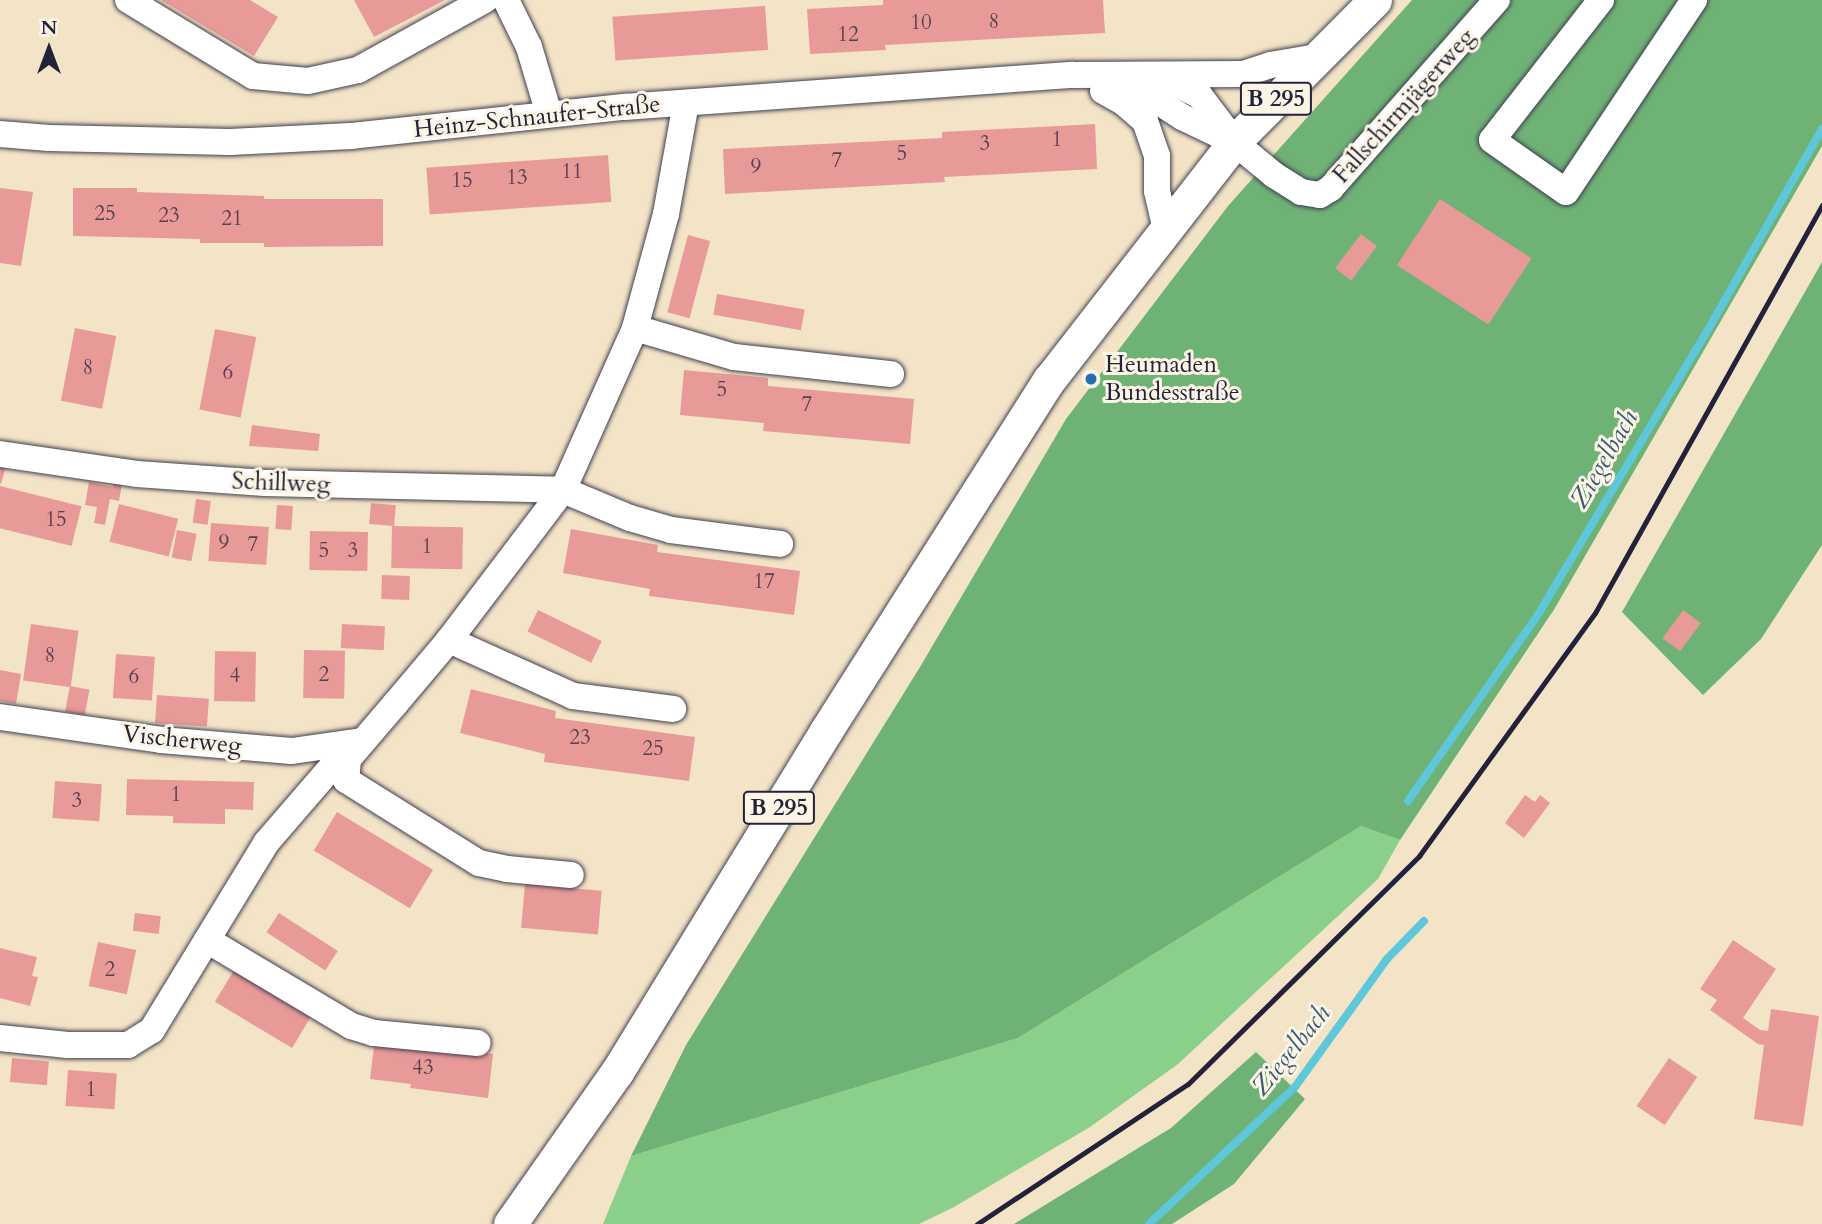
<!DOCTYPE html>
<html>
<head>
<meta charset="utf-8">
<style>
  body { margin:0 }
  #map { position:relative; width:1822px; height:1224px; overflow:hidden; background:#f3e4c7; font-family:Cardo,serif }
  div>[style] { position:absolute }
  .green>* { inset:0; background:#8ad08a }
  .forest>* { inset:0; background:#6fb276 }
  .stream>* { height:8px; margin:-4px; padding:0 4px; transform-origin:4px; border-radius:4px; background:#5ec7d9 }
  .building>* { inset:0; background:#e89a98; transform-origin:0 0 }
  .roads { filter:drop-shadow(0 0 2px #413f50) drop-shadow(0 0 2px #413f50) }
  .minor>* { height:26px; margin:-13px; padding:0 13px; transform-origin:13px; border-radius:13px; background:#fff }
  .major>* { height:33px; margin:-16.5px; padding:0 16.5px; transform-origin:16.5px; border-radius:16.5px; background:#fff }
  .rail>* { height:5px; margin:-2.5px; padding:0 2.5px; transform-origin:2.5px; border-radius:2.5px; background:#22223b }
  .dots>* { width:19px; height:19px; translate:-50% -50%; box-sizing:border-box; border:4px solid #fcf5e5; border-radius:50% }
  span { translate:-50% -50%; white-space:nowrap; text-align:center; line-height:1.15; -webkit-text-stroke:6px #fcf5e5; paint-order:stroke }
  .number-label { font-size:21px; color:#544052 }
  .number-label span { -webkit-text-stroke-width:0 }
  .shield-label span { padding:2px 5px; background:#fcf5e5; border:2px solid; border-radius:5px; -webkit-text-stroke-width:0 }
  .shield-label { font-size:23px; color:#22223b; font-weight:700 }
  .street-label { font-size:24px; color:#22223b }
  .poi-label { font-size:24px; color:#22223b }
  .left { translate:0 -50%; text-align:left }
  .water-label { font-size:26px; color:#375c72; font-style:italic }
  .north { position:absolute; left:14px; top:14px; width:70px; height:70px; -webkit-text-stroke:5px #fcf5e5; paint-order:stroke; rotate:0deg; font-size:19px; font-weight:700; line-height:28px; text-align:center; color:#22223b }
  .north::after { content:''; display:block; margin:auto; width:24px; height:32px; background:#22223b; clip-path:polygon(50% 0,100% 100%,50% 72%,0 100%) }
</style>
</head>
<body>
<div id="map">
  <div class="green">
    <i style="clip-path:polygon(1361px 826px,1400px 840px,1378px 879px,1178px 1064px,1090px 1127px,954px 1207px,919px 1224px,603px 1224px,631px 1156px,1018px 1038px)"></i>
  </div>
  <div class="forest">
    <i style="clip-path:polygon(1412px 0,1822px 0,1822px 146px,1555px 608px,1400px 840px,1361px 826px,1018px 1038px,631px 1156px,686px 1045px,920px 667px,1066px 419px,1228px 206px)"></i>
    <i style="clip-path:polygon(1822px 262px,1822px 545px,1761px 639px,1703px 695px,1622px 612px)"></i>
    <i style="clip-path:polygon(1256px 1052px,1305px 1099px,1234px 1184px,1172px 1224px,1014px 1224px,1171px 1128px)"></i>
  </div>
  <div class="stream">
    <i style="left:1408px;top:801px;width:229px;rotate:-55.1deg"></i>
    <i style="left:1539px;top:613px;width:342px;rotate:-59.2deg"></i>
    <i style="left:1714px;top:319px;width:219px;rotate:-60.4deg"></i>
    <i style="left:1149px;top:1224px;width:200px;rotate:-43.2deg"></i>
    <i style="left:1295px;top:1087px;width:158px;rotate:-54.3deg"></i>
    <i style="left:1387px;top:959px;width:53px;rotate:-45.8deg"></i>
  </div>
  <div class="building">
    <i style="clip-path:polygon(161px 0,250px 0,278px 17px,254px 56px)"></i>
    <i style="clip-path:polygon(354px 0,445px 0,374px 37px)"></i>
    <i style="clip-path:polygon(883px 0,1103px 0,1105px 33px,885px 45px,886px 50px,810px 54px,807px 9px,883px 5px)"></i>
    <i style="left:765px;top:6px;width:44px;height:153px;rotate:86deg"></i>
    <i style="clip-path:polygon(1095px 124px,1097px 169px,944px 177px,945px 182px,725px 194px,723px 149px,942px 138px,942px 132px)"></i>
    <i style="left:608px;top:155px;width:47px;height:182px;rotate:86deg"></i>
    <i style="clip-path:polygon(0 188px,33px 192px,21px 266px,0 263px)"></i>
    <i style="clip-path:polygon(73px 188px,137px 188px,137px 192px,264px 196px,264px 199px,383px 199px,383px 246px,264px 247px,264px 243px,200px 243px,200px 239px,73px 236px)"></i>
    <i style="left:1440px;top:199px;width:109px;height:79px;rotate:33deg"></i>
    <i style="left:1361px;top:234px;width:20px;height:43px;rotate:37deg"></i>
    <i style="left:688px;top:235px;width:23px;height:80px;rotate:15deg"></i>
    <i style="left:717px;top:294px;width:89px;height:21px;rotate:10deg"></i>
    <i style="left:75px;top:328px;width:42px;height:74px;rotate:11deg"></i>
    <i style="left:215px;top:329px;width:42px;height:82px;rotate:11deg"></i>
    <i style="clip-path:polygon(684px 370px,768px 378px,768px 386px,914px 399px,910px 444px,763px 431px,764px 423px,680px 415px)"></i>
    <i style="clip-path:polygon(252px 425px,320px 434px,318px 451px,249px 446px)"></i>
    <i style="clip-path:polygon(0 464px,6px 466px,1px 484px,0 483px)"></i>
    <i style="clip-path:polygon(89px 482px,113px 487px,113px 482px,122px 484px,119px 501px,110px 499px,105px 525px,94px 523px,97px 507px,85px 505px)"></i>
    <i style="left:0;top:486px;width:84px;height:41px;rotate:14deg"></i>
    <i style="left:196px;top:499px;width:15px;height:24px;rotate:8deg"></i>
    <i style="left:371px;top:503px;width:25px;height:21px;rotate:5deg"></i>
    <i style="left:119px;top:504px;width:61px;height:39px;rotate:14deg"></i>
    <i style="left:277px;top:505px;width:16px;height:24px;rotate:4deg"></i>
    <i style="left:211px;top:523px;width:58px;height:38px;rotate:4deg"></i>
    <i style="left:392px;top:526px;width:71px;height:42px;rotate:1deg"></i>
    <i style="clip-path:polygon(571px 529px,658px 545px,657px 552px,800px 571px,794px 615px,649px 596px,650px 589px,563px 573px)"></i>
    <i style="left:177px;top:530px;width:20px;height:28px;rotate:11deg"></i>
    <i style="left:310px;top:531px;width:58px;height:39px;rotate:1deg"></i>
    <i style="left:382px;top:575px;width:28px;height:24px;rotate:2deg"></i>
    <i style="left:538px;top:610px;width:71px;height:24px;rotate:26deg"></i>
    <i style="left:1683px;top:610px;width:22px;height:35px;rotate:36deg"></i>
    <i style="left:31px;top:624px;width:48px;height:57px;rotate:8deg"></i>
    <i style="left:342px;top:624px;width:43px;height:24px;rotate:3deg"></i>
    <i style="left:304px;top:650px;width:41px;height:48px;rotate:1deg"></i>
    <i style="left:215px;top:651px;width:41px;height:50px;rotate:1deg"></i>
    <i style="left:116px;top:654px;width:39px;height:44px;rotate:4deg"></i>
    <i style="clip-path:polygon(0 670px,21px 674px,16px 704px,0 701px)"></i>
    <i style="left:70px;top:686px;width:20px;height:26px;rotate:11deg"></i>
    <i style="clip-path:polygon(471px 689px,556px 711px,555px 718px,695px 737px,689px 781px,544px 762px,545px 754px,460px 733px)"></i>
    <i style="left:157px;top:695px;width:52px;height:28px;rotate:4deg"></i>
    <i style="clip-path:polygon(127px 779px,254px 782px,253px 810px,225px 809px,225px 824px,173px 823px,173px 816px,126px 815px)"></i>
    <i style="left:55px;top:781px;width:47px;height:37px;rotate:4deg"></i>
    <i style="clip-path:polygon(1525px 795px,1535px 802px,1540px 795px,1550px 803px,1524px 838px,1505px 823px)"></i>
    <i style="left:337px;top:812px;width:112px;height:45px;rotate:31deg"></i>
    <i style="left:525px;top:884px;width:77px;height:44px;rotate:5deg"></i>
    <i style="left:135px;top:913px;width:26px;height:18px;rotate:7deg"></i>
    <i style="left:279px;top:913px;width:70px;height:23px;rotate:33deg"></i>
    <i style="clip-path:polygon(1733px 940px,1776px 969px,1743px 1018px,1760px 1030px,1768px 1031px,1771px 1009px,1819px 1016px,1803px 1126px,1754px 1119px,1764px 1045px,1758px 1044px,1710px 1010px,1717px 1000px,1700px 989px)"></i>
    <i style="left:98px;top:942px;width:39px;height:45px;rotate:12deg"></i>
    <i style="clip-path:polygon(0 948px,37px 957px,32px 976px,38px 977px,30px 1006px,0 998px)"></i>
    <i style="left:234px;top:970px;width:90px;height:37px;rotate:31deg"></i>
    <i style="clip-path:polygon(375px 1038px,493px 1054px,488px 1098px,410px 1088px,411px 1084px,370px 1079px)"></i>
    <i style="left:12px;top:1058px;width:37px;height:24px;rotate:5deg"></i>
    <i style="left:1669px;top:1058px;width:34px;height:58px;rotate:34deg"></i>
    <i style="left:68px;top:1070px;width:49px;height:36px;rotate:4deg"></i>
  </div>
  <div class="roads">
    <div class="minor">
      <i style="left:128px;top:0;width:146px;rotate:31.3deg"></i>
      <i style="left:253px;top:76px;width:55px;rotate:5.2deg"></i>
      <i style="left:308px;top:81px;width:51px;rotate:-12.4deg"></i>
      <i style="left:358px;top:70px;width:145px;rotate:-28.9deg"></i>
      <i style="left:506px;top:0;width:52px;rotate:63.9deg"></i>
      <i style="left:529px;top:47px;width:70px;rotate:73.4deg"></i>
      <i style="left:1601px;top:0;width:177px;rotate:127.9deg"></i>
      <i style="left:1492px;top:140px;width:90px;rotate:35.1deg"></i>
      <i style="left:1566px;top:192px;width:231px;rotate:-56.3deg"></i>
      <i style="left:1162px;top:76px;width:43px;rotate:27.8deg"></i>
      <i style="left:1200px;top:96px;width:51px;rotate:52.9deg"></i>
      <i style="left:1109px;top:84px;width:37px;rotate:14deg"></i>
      <i style="left:1145px;top:93px;width:44px;rotate:33deg"></i>
      <i style="left:1182px;top:117px;width:58px;rotate:25.7deg"></i>
      <i style="left:1234px;top:142px;width:52px;rotate:39.5deg"></i>
      <i style="left:1274px;top:175px;width:32px;rotate:32deg"></i>
      <i style="left:1301px;top:192px;width:19px;rotate:9deg"></i>
      <i style="left:1320px;top:195px;width:13px;rotate:-32deg"></i>
      <i style="left:1331px;top:188px;width:251px;rotate:-48.6deg"></i>
      <i style="left:1103px;top:91px;width:23px;rotate:29deg"></i>
      <i style="left:1123px;top:102px;width:29px;rotate:41deg"></i>
      <i style="left:1145px;top:121px;width:37px;rotate:71deg"></i>
      <i style="left:1157px;top:156px;width:35px;rotate:90deg"></i>
      <i style="left:1157px;top:191px;width:39px;rotate:77deg"></i>
      <i style="left:0;top:134px;width:49px;rotate:4.7deg"></i>
      <i style="left:49px;top:138px;width:181px;rotate:1.3deg"></i>
      <i style="left:230px;top:142px;width:121px;rotate:-2.8deg"></i>
      <i style="left:351px;top:136px;width:275px;rotate:-6.1deg"></i>
      <i style="left:624px;top:107px;width:450px;rotate:-4.1deg"></i>
      <i style="left:1073px;top:75px;width:170px;rotate:-0.3deg"></i>
      <i style="left:1243px;top:74px;width:28px;rotate:-18deg"></i>
      <i style="left:1270px;top:65px;width:49px;rotate:-9.5deg"></i>
      <i style="left:635px;top:328px;width:103px;rotate:16.3deg"></i>
      <i style="left:734px;top:357px;width:158px;rotate:6.2deg"></i>
      <i style="left:0;top:454px;width:138px;rotate:8.3deg"></i>
      <i style="left:137px;top:474px;width:128px;rotate:4deg"></i>
      <i style="left:265px;top:483px;width:298px;rotate:1.3deg"></i>
      <i style="left:563px;top:490px;width:73px;rotate:22.7deg"></i>
      <i style="left:630px;top:518px;width:43px;rotate:16.3deg"></i>
      <i style="left:671px;top:530px;width:110px;rotate:7.3deg"></i>
      <i style="left:449px;top:640px;width:136px;rotate:24.3deg"></i>
      <i style="left:573px;top:696px;width:101px;rotate:7.4deg"></i>
      <i style="left:0;top:717px;width:163px;rotate:8.1deg"></i>
      <i style="left:161px;top:740px;width:131px;rotate:4.8deg"></i>
      <i style="left:292px;top:751px;width:72px;rotate:-8deg"></i>
      <i style="left:348px;top:759px;width:21px;rotate:95deg"></i>
      <i style="left:346px;top:780px;width:157px;rotate:32deg"></i>
      <i style="left:479px;top:863px;width:29px;rotate:12deg"></i>
      <i style="left:507px;top:869px;width:64px;rotate:5.4deg"></i>
      <i style="left:207px;top:940px;width:168px;rotate:30.8deg"></i>
      <i style="left:351px;top:1026px;width:24px;rotate:17deg"></i>
      <i style="left:374px;top:1033px;width:104px;rotate:5.5deg"></i>
      <i style="left:0;top:1038px;width:68px;rotate:5.9deg"></i>
      <i style="left:68px;top:1045px;width:60px"></i>
      <i style="left:128px;top:1045px;width:28px;rotate:-32deg"></i>
      <i style="left:152px;top:1030px;width:219px;rotate:-58.6deg"></i>
      <i style="left:266px;top:843px;width:106px;rotate:-49.2deg"></i>
      <i style="left:335px;top:763px;width:14px;rotate:-17deg"></i>
      <i style="left:348px;top:759px;width:74px;rotate:-49.4deg"></i>
      <i style="left:396px;top:703px;width:82px;rotate:-49.9deg"></i>
      <i style="left:449px;top:640px;width:188px;rotate:-52.8deg"></i>
      <i style="left:563px;top:490px;width:177px;rotate:-66deg"></i>
      <i style="left:635px;top:328px;width:118px;rotate:-74.8deg"></i>
      <i style="left:666px;top:214px;width:113px;rotate:-79.8deg"></i>
    </div>
    <div class="major">
      <i style="left:510px;top:1224px;width:186px;rotate:-54.9deg"></i>
      <i style="left:617px;top:1072px;width:400px;rotate:-58.5deg"></i>
      <i style="left:826px;top:731px;width:416px;rotate:-57.6deg"></i>
      <i style="left:1049px;top:380px;width:301px;rotate:-52.1deg"></i>
      <i style="left:1234px;top:142px;width:200px;rotate:-45.2deg"></i>
    </div>
  </div>
  <div class="rail">
    <i style="left:977px;top:1224px;width:253px;rotate:-33.6deg"></i>
    <i style="left:1188px;top:1084px;width:325px;rotate:-44.6deg"></i>
    <i style="left:1419px;top:856px;width:300px;rotate:-54.1deg"></i>
    <i style="left:1595px;top:613px;width:467px;rotate:-60.9deg"></i>
  </div>
  <div class="dots">
    <i style="left:1091px;top:379px;background:#1f6fb2"></i>
  </div>
  <div class="number-label">
    <span style="left:994px;top:22px">8</span>
    <span style="left:921px;top:23px">10</span>
    <span style="left:848px;top:35px">12</span>
    <span style="left:1057px;top:140px">1</span>
    <span style="left:985px;top:144px">3</span>
    <span style="left:902px;top:154px">5</span>
    <span style="left:837px;top:161px">7</span>
    <span style="left:756px;top:167px">9</span>
    <span style="left:572px;top:172px">11</span>
    <span style="left:517px;top:178px">13</span>
    <span style="left:462px;top:181px">15</span>
    <span style="left:105px;top:214px">25</span>
    <span style="left:169px;top:216px">23</span>
    <span style="left:232px;top:219px">21</span>
    <span style="left:88px;top:368px">8</span>
    <span style="left:228px;top:373px">6</span>
    <span style="left:722px;top:390px">5</span>
    <span style="left:807px;top:405px">7</span>
    <span style="left:56px;top:520px">15</span>
    <span style="left:224px;top:543px">9</span>
    <span style="left:253px;top:545px">7</span>
    <span style="left:427px;top:547px">1</span>
    <span style="left:324px;top:551px">5</span>
    <span style="left:353px;top:551px">3</span>
    <span style="left:764px;top:582px">17</span>
    <span style="left:50px;top:656px">8</span>
    <span style="left:324px;top:675px">2</span>
    <span style="left:235px;top:676px">4</span>
    <span style="left:134px;top:677px">6</span>
    <span style="left:580px;top:738px">23</span>
    <span style="left:653px;top:749px">25</span>
    <span style="left:176px;top:795px">1</span>
    <span style="left:77px;top:801px">3</span>
    <span style="left:110px;top:970px">2</span>
    <span style="left:423px;top:1068px">43</span>
    <span style="left:91px;top:1090px">1</span>
  </div>
  <div class="shield-label">
    <span style="left:1276px;top:99px">B 295</span>
    <span style="left:779px;top:808px">B 295</span>
  </div>
  <div class="street-label">
    <span style="left:1404px;top:106px;rotate:-48deg">Fallschirmjägerweg</span>
    <span style="left:537px;top:117px;rotate:-6deg">Heinz-Schnaufer-Straße</span>
    <span style="left:281px;top:483px;rotate:2deg">Schillweg</span>
    <span style="left:182px;top:740px;rotate:6deg">Vischerweg</span>
  </div>
  <div class="poi-label">
    <span class="left" style="left:1105px;top:379px">Heumaden<br>Bundesstraße</span>
  </div>
  <div class="water-label">
    <span style="left:1604px;top:459px;rotate:-60deg">Ziegelbach</span>
    <span style="left:1291px;top:1050px;rotate:-51deg">Ziegelbach</span>
  </div>
  <div class="north">N</div>
</div>
</body>
</html>
